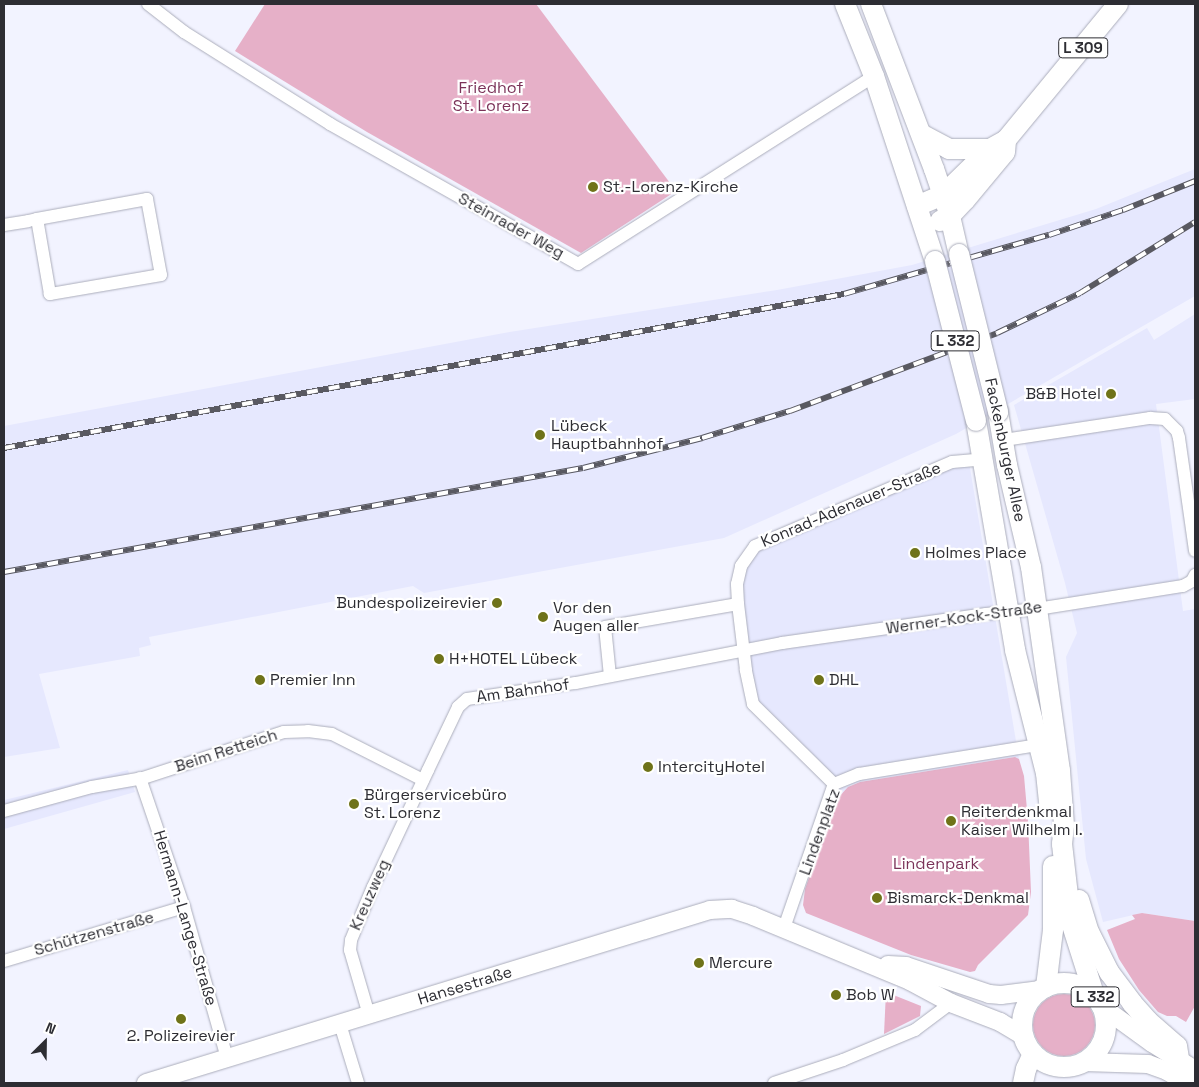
<!DOCTYPE html>
<html>
<head>
<meta charset="utf-8">
<style>
  body { margin:0 }
  #map { position:relative; width:1199px; height:1087px; overflow:hidden; background:#f2f3ff; font-family:"Space Grotesk",sans-serif }
  div>[style] { position:absolute }
  .built>* { inset:0; background:#e6e8fe }
  .green>* { inset:0; background:#e6b0c8 }
  .round { border-radius:50% }
  .roads { filter:drop-shadow(0 0 1px #abadbb) drop-shadow(0 0 1px #abadbb) }
  .street>* { height:12px; margin:-6px; padding:0 6px; transform-origin:6px; border-radius:6px; background:#fff }
  .secondary>* { height:18px; margin:-9px; padding:0 9px; transform-origin:9px; border-radius:9px; background:#fff }
  .primary>* { height:20px; margin:-10px; padding:0 10px; transform-origin:10px; border-radius:10px; background:#fff }
  .primary>.ring { margin:-10px; padding:0; box-sizing:content-box; background:none; border:20px solid #fff; border-radius:50% }
  .rail>* { height:5.5px; margin-top:-2.75px; transform-origin:0; background:repeating-linear-gradient(90deg,#fff 0 11px,#595961 0 22px); box-sizing:border-box; border-block:1px solid #595961 }
  .bridges { filter:drop-shadow(0 0 1px #abadbb) drop-shadow(0 0 1px #abadbb) }
  .primary-bridge>* { height:20px; margin:-10px; padding:0 10px; transform-origin:10px; border-radius:10px; background:#fff }
  .dots>* { width:14px; height:14px; translate:-50% -50%; box-sizing:border-box; border:2px solid #fff; border-radius:50% }
  span { translate:-50% -50%; white-space:nowrap; text-align:center; line-height:1.15; -webkit-text-stroke:4.5px #fff; paint-order:stroke }
  .shield-label span { padding:1px 4px; background:#fff; border:1px solid; border-radius:4px; -webkit-text-stroke-width:0 }
  .shield-label { font-size:15px; color:#2d2d33; font-weight:700 }
  .park-label { font-size:16px; color:#7b3359 }
  .poi-label { font-size:16px; color:#2d2d33 }
  .left { translate:0 -50%; text-align:left }
  .right { translate:-100% -50%; text-align:right }
  .street-label { font-size:16px; color:#2d2d33 }
  .frame { position:absolute; inset:0; border:5px solid #2d2d33; pointer-events:none }
  .north { position:absolute; left:20px; top:1017px; width:50px; height:50px; -webkit-text-stroke:4px #fff; paint-order:stroke; rotate:23deg; font-size:14px; font-weight:700; line-height:20px; text-align:center; color:#2d2d33 }
  .north::after { content:''; display:block; margin:auto; width:18px; height:22px; background:#2d2d33; clip-path:polygon(50% 0,100% 100%,50% 72%,0 100%) }
</style>
</head>
<body>
<div id="map">
  <div class="built">
    <i style="clip-path:polygon(1195px 169px,1195px 296px,956px 434px,724px 538px,424px 593px,413px 586px,149px 637px,151px 645px,139px 648px,140px 656px,39px 674px,60px 748px,4px 757px,4px 426px,504px 333px,777px 290px,912px 265px,1096px 209px)"></i>
    <i style="clip-path:polygon(1195px 314px,1195px 399px,1156px 404px,1183px 611px,1195px 609px,1195px 921px,1142px 913px,1103px 922px,1086px 859px,1066px 657px,1077px 633px,1065px 583px,1014px 405px,1147px 328px,1154px 340px)"></i>
    <i style="clip-path:polygon(953px 456px,969px 462px,1019px 759px,1015px 757px,860px 782px,851px 785px,840px 795px,834px 784px,753px 703px,738px 604px,747px 555px)"></i>
    <i style="clip-path:polygon(128px 770px,135px 792px,4px 829px,4px 800px)"></i>
  </div>
  <div class="green">
    <i style="clip-path:polygon(265px 4px,536px 4px,676px 191px,581px 253px,367px 132px,235px 51px)"></i>
    <i style="clip-path:polygon(1015px 757px,1019px 759px,1024px 776px,1028px 821px,1031px 892px,1028px 915px,978px 965px,975px 971px,970px 972px,911px 955px,806px 913px,803px 905px,805px 889px,836px 800px,848px 787px,860px 782px)"></i>
    <i style="clip-path:polygon(1142px 913px,1195px 921px,1195px 1006px,1186px 1022px,1176px 1016px,1167px 1016px,1158px 1012px,1139px 990px,1119px 959px,1107px 930px,1135px 919px,1132px 915px)"></i>
    <i style="clip-path:polygon(886px 992px,921px 1006px,920px 1016px,884px 1034px)"></i>
    <i class="round" style="left:1033px;top:994px;width:62px;height:62px"></i>
  </div>
  <div class="roads">
    <div class="street">
      <i style="left:148px;top:4px;width:46px;rotate:37.9deg"></i>
      <i style="left:184px;top:32px;width:173px;rotate:32.2deg"></i>
      <i style="left:330px;top:124px;width:285px;rotate:29.4deg"></i>
      <i style="left:578px;top:264px;width:351px;rotate:-32.4deg"></i>
      <i style="left:4px;top:225px;width:24px;rotate:-9deg"></i>
      <i style="left:28px;top:221px;width:9px;rotate:-13deg"></i>
      <i style="left:37px;top:219px;width:112px;rotate:-10.3deg"></i>
      <i style="left:147px;top:199px;width:77px;rotate:79.6deg"></i>
      <i style="left:161px;top:275px;width:113px;rotate:170.3deg"></i>
      <i style="left:50px;top:294px;width:76px;rotate:-99.8deg"></i>
      <i style="left:1004px;top:440px;width:148px;rotate:-8.6deg"></i>
      <i style="left:1150px;top:418px;width:15px;rotate:4deg"></i>
      <i style="left:1165px;top:419px;width:17px;rotate:45deg"></i>
      <i style="left:1177px;top:431px;width:7px;rotate:74deg"></i>
      <i style="left:1179px;top:438px;width:114px;rotate:81.9deg"></i>
      <i style="left:610px;top:676px;width:49px;rotate:-95.8deg"></i>
      <i style="left:605px;top:627px;width:135px;rotate:-9.8deg"></i>
      <i style="left:140px;top:778px;width:136px;rotate:71.2deg"></i>
      <i style="left:184px;top:907px;width:157px;rotate:74.1deg"></i>
      <i style="left:834px;top:784px;width:114px;rotate:-135.4deg"></i>
      <i style="left:753px;top:704px;width:35px;rotate:-102deg"></i>
      <i style="left:746px;top:670px;width:66px;rotate:-96.9deg"></i>
      <i style="left:738px;top:604px;width:20px;rotate:-93deg"></i>
      <i style="left:737px;top:584px;width:18px;rotate:-77deg"></i>
      <i style="left:741px;top:566px;width:24px;rotate:-55deg"></i>
      <i style="left:755px;top:546px;width:214px;rotate:-23.1deg"></i>
      <i style="left:952px;top:462px;width:32px;rotate:-5deg"></i>
      <i style="left:4px;top:811px;width:91px;rotate:-15.3deg"></i>
      <i style="left:92px;top:787px;width:52px;rotate:-10deg"></i>
      <i style="left:143px;top:778px;width:148px;rotate:-18.1deg"></i>
      <i style="left:284px;top:732px;width:24px;rotate:-2deg"></i>
      <i style="left:308px;top:731px;width:24px;rotate:7deg"></i>
      <i style="left:332px;top:734px;width:102px;rotate:26.8deg"></i>
      <i style="left:784px;top:928px;width:152px;rotate:-70.9deg"></i>
      <i style="left:834px;top:784px;width:27px;rotate:-22deg"></i>
      <i style="left:859px;top:774px;width:182px;rotate:-9.2deg"></i>
      <i style="left:4px;top:961px;width:188px;rotate:-16.7deg"></i>
      <i style="left:369px;top:1015px;width:68px;rotate:-106.3deg"></i>
      <i style="left:350px;top:950px;width:10px;rotate:-84deg"></i>
      <i style="left:351px;top:940px;width:57px;rotate:-67.5deg"></i>
      <i style="left:373px;top:887px;width:129px;rotate:-64.8deg"></i>
      <i style="left:428px;top:770px;width:70px;rotate:-64.5deg"></i>
      <i style="left:458px;top:707px;width:12px;rotate:-42deg"></i>
      <i style="left:467px;top:699px;width:110px;rotate:-8.4deg"></i>
      <i style="left:576px;top:683px;width:210px;rotate:-11deg"></i>
      <i style="left:782px;top:643px;width:206px;rotate:-8.1deg"></i>
      <i style="left:986px;top:614px;width:51px;rotate:-5.6deg"></i>
      <i style="left:1037px;top:609px;width:148px;rotate:-9deg"></i>
      <i style="left:1183px;top:586px;width:10px;rotate:-29deg"></i>
      <i style="left:1192px;top:581px;width:7px;rotate:-63deg"></i>
      <i style="left:340px;top:1024px;width:62px;rotate:73deg"></i>
      <i style="left:774px;top:1083px;width:73px;rotate:-18.4deg"></i>
      <i style="left:843px;top:1060px;width:78px;rotate:-22.6deg"></i>
      <i style="left:915px;top:1030px;width:45px;rotate:-36.9deg"></i>
    </div>
    <div class="secondary">
      <i style="left:888px;top:965px;width:18px;rotate:3deg"></i>
      <i style="left:906px;top:966px;width:88px;rotate:18.6deg"></i>
      <i style="left:989px;top:994px;width:12px;rotate:5deg"></i>
      <i style="left:1001px;top:995px;width:40px;rotate:-7.1deg"></i>
      <i style="left:1101px;top:1006px;width:63px;rotate:36deg"></i>
      <i style="left:1152px;top:1043px;width:51px;rotate:32.1deg"></i>
      <i style="left:1084px;top:1062px;width:64px;rotate:1.8deg"></i>
      <i style="left:1148px;top:1064px;width:20px;rotate:20deg"></i>
      <i style="left:1167px;top:1071px;width:23px;rotate:31deg"></i>
      <i style="left:146px;top:1083px;width:590px;rotate:-17.05deg"></i>
      <i style="left:710px;top:910px;width:22px;rotate:-3deg"></i>
      <i style="left:732px;top:909px;width:22px;rotate:18deg"></i>
      <i style="left:753px;top:916px;width:170px;rotate:22.5deg"></i>
      <i style="left:910px;top:981px;width:47px;rotate:28.2deg"></i>
      <i style="left:951px;top:1003px;width:53px;rotate:21.2deg"></i>
      <i style="left:1000px;top:1022px;width:27px;rotate:31deg"></i>
    </div>
    <div class="primary">
      <i style="left:845px;top:4px;width:78px;rotate:68.1deg"></i>
      <i style="left:874px;top:76px;width:195px;rotate:71.8deg"></i>
      <i style="left:871px;top:4px;width:177px;rotate:69.1deg"></i>
      <i style="left:934px;top:169px;width:50px;rotate:71.2deg"></i>
      <i style="left:950px;top:216px;width:39px;rotate:77deg"></i>
      <i style="left:923px;top:135px;width:30px;rotate:28deg"></i>
      <i style="left:949px;top:149px;width:41px"></i>
      <i style="left:917px;top:206px;width:28px;rotate:-23deg"></i>
      <i style="left:943px;top:195px;width:66px;rotate:-44.4deg"></i>
      <i style="left:990px;top:149px;width:18px;rotate:-29deg"></i>
      <i style="left:1006px;top:140px;width:176px;rotate:-50.5deg"></i>
      <i style="left:940px;top:221px;width:11px;rotate:-27deg"></i>
      <i style="left:950px;top:216px;width:22px;rotate:-47deg"></i>
      <i style="left:965px;top:200px;width:62px;rotate:-50.2deg"></i>
      <i style="left:1005px;top:152px;width:12px;rotate:-85deg"></i>
      <i style="left:998px;top:412px;width:54px;rotate:80.4deg"></i>
      <i style="left:1007px;top:465px;width:105px;rotate:76.8deg"></i>
      <i style="left:1031px;top:567px;width:206px;rotate:81.9deg"></i>
      <i style="left:1060px;top:771px;width:54px;rotate:85.8deg"></i>
      <i style="left:1064px;top:825px;width:19px;rotate:96deg"></i>
      <i style="left:1062px;top:844px;width:79px;rotate:83.4deg"></i>
      <i style="left:1071px;top:922px;width:79px;rotate:72.3deg"></i>
      <i style="left:976px;top:421px;width:232px;rotate:80.3deg"></i>
      <i style="left:1015px;top:650px;width:127px;rotate:75.9deg"></i>
      <i style="left:1046px;top:773px;width:31px;rotate:84deg"></i>
      <i style="left:1079px;top:900px;width:34px;rotate:73deg"></i>
      <i style="left:1089px;top:932px;width:45px;rotate:63.4deg"></i>
      <i style="left:1109px;top:972px;width:39px;rotate:53deg"></i>
      <i style="left:1132px;top:1003px;width:24px;rotate:48deg"></i>
      <i style="left:1148px;top:1021px;width:38px;rotate:41deg"></i>
      <i style="left:1177px;top:1046px;width:13px;rotate:81deg"></i>
      <i class="ring" style="left:1022px;top:983px;width:64px;height:64px"></i>
      <i style="left:1046px;top:987px;width:57px;rotate:-83deg"></i>
      <i style="left:1053px;top:930px;width:64px;rotate:-90deg"></i>
      <i style="left:1023px;top:1083px;width:14px;rotate:-78deg"></i>
      <i style="left:1026px;top:1069px;width:17px;rotate:-65deg"></i>
    </div>
  </div>
  <div class="rail">
    <i style="left:4px;top:448px;width:854px;rotate:-10.39deg"></i>
    <i style="left:844px;top:294px;width:213px;rotate:-16.1deg"></i>
    <i style="left:1049px;top:235px;width:78px;rotate:-18.7deg"></i>
    <i style="left:1123px;top:210px;width:78px;rotate:-21.9deg"></i>
    <i style="left:4px;top:572px;width:588px;rotate:-10.18deg"></i>
    <i style="left:583px;top:468px;width:123px;rotate:-14.1deg"></i>
    <i style="left:702px;top:438px;width:92px;rotate:-17.1deg"></i>
    <i style="left:790px;top:411px;width:221px;rotate:-20.6deg"></i>
    <i style="left:997px;top:333px;width:92px;rotate:-25.7deg"></i>
    <i style="left:1080px;top:293px;width:135px;rotate:-31.7deg"></i>
  </div>
  <div class="bridges">
    <div class="primary-bridge">
      <i style="left:959px;top:254px;width:163px;rotate:76.1deg"></i>
      <i style="left:935px;top:261px;width:165px;rotate:75.6deg"></i>
    </div>
  </div>
  <div class="dots">
    <i style="left:593px;top:187px;background:#6f7319"></i>
    <i style="left:1111px;top:394px;background:#6f7319"></i>
    <i style="left:540px;top:435px;background:#6f7319"></i>
    <i style="left:915px;top:553px;background:#6f7319"></i>
    <i style="left:497px;top:603px;background:#6f7319"></i>
    <i style="left:543px;top:617px;background:#6f7319"></i>
    <i style="left:439px;top:659px;background:#6f7319"></i>
    <i style="left:260px;top:680px;background:#6f7319"></i>
    <i style="left:819px;top:680px;background:#6f7319"></i>
    <i style="left:648px;top:767px;background:#6f7319"></i>
    <i style="left:354px;top:804px;background:#6f7319"></i>
    <i style="left:951px;top:821px;background:#6f7319"></i>
    <i style="left:877px;top:898px;background:#6f7319"></i>
    <i style="left:699px;top:963px;background:#6f7319"></i>
    <i style="left:836px;top:995px;background:#6f7319"></i>
    <i style="left:181px;top:1019px;background:#6f7319"></i>
  </div>
  <div class="shield-label">
    <span style="left:1083px;top:48px">L 309</span>
    <span style="left:955px;top:341px">L 332</span>
    <span style="left:1095px;top:997px">L 332</span>
  </div>
  <div class="park-label">
    <span style="left:491px;top:97px">Friedhof<br>St. Lorenz</span>
    <span style="left:936px;top:864px">Lindenpark</span>
  </div>
  <div class="poi-label">
    <span class="left" style="left:603px;top:187px">St.-Lorenz-Kirche</span>
    <span class="right" style="left:1101px;top:394px">B&amp;B Hotel</span>
    <span class="left" style="left:551px;top:435px">Lübeck<br>Hauptbahnhof</span>
    <span class="left" style="left:925px;top:553px">Holmes Place</span>
    <span class="right" style="left:487px;top:603px">Bundespolizeirevier</span>
    <span class="left" style="left:553px;top:617px">Vor den<br>Augen aller</span>
    <span class="left" style="left:449px;top:659px">H+HOTEL Lübeck</span>
    <span class="left" style="left:270px;top:680px">Premier Inn</span>
    <span class="left" style="left:829px;top:680px">DHL</span>
    <span class="left" style="left:658px;top:767px">IntercityHotel</span>
    <span class="left" style="left:364px;top:804px">Bürgerservicebüro<br>St. Lorenz</span>
    <span class="left" style="left:961px;top:821px">Reiterdenkmal<br>Kaiser Wilhelm I.</span>
    <span class="left" style="left:887px;top:898px">Bismarck-Denkmal</span>
    <span class="left" style="left:709px;top:963px">Mercure</span>
    <span class="left" style="left:846px;top:995px">Bob W</span>
    <span style="left:181px;top:1036px">2. Polizeirevier</span>
  </div>
  <div class="street-label">
    <span style="left:511px;top:226px;rotate:29deg">Steinrader Weg</span>
    <span style="left:1005px;top:450px;rotate:78deg">Fackenburger Allee</span>
    <span style="left:851px;top:505px;rotate:-23deg">Konrad-Adenauer-Straße</span>
    <span style="left:964px;top:618px;rotate:-8deg">Werner-Kock-Straße</span>
    <span style="left:523px;top:691px;rotate:-8deg">Am Bahnhof</span>
    <span style="left:226px;top:751px;rotate:-18deg">Beim Retteich</span>
    <span style="left:820px;top:832px;rotate:-70deg">Lindenplatz</span>
    <span style="left:370px;top:895px;rotate:-66deg">Kreuzweg</span>
    <span style="left:185px;top:918px;rotate:73deg">Hermann-Lange-Straße</span>
    <span style="left:94px;top:934px;rotate:-16deg">Schützenstraße</span>
    <span style="left:465px;top:986px;rotate:-17deg">Hansestraße</span>
  </div>
  <div class="frame"></div>
  <div class="north">N</div>
</div>
</body>
</html>
